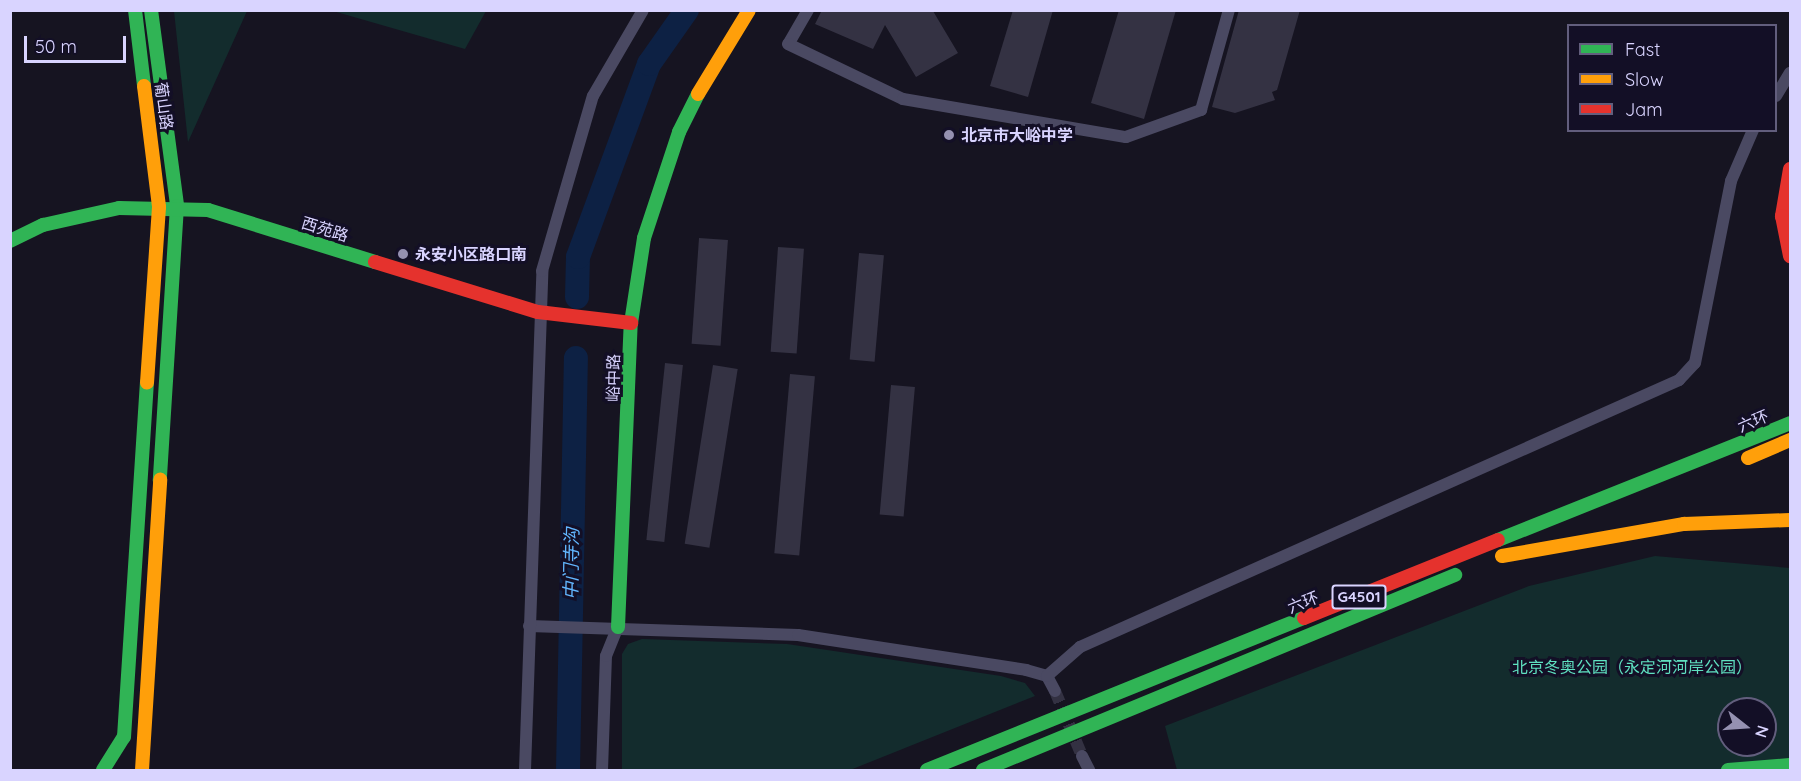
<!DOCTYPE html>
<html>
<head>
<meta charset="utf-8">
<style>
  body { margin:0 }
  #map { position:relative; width:1801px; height:781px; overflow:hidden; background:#161421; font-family:Quicksand,"Noto Sans SC",sans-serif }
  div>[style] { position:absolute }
  .green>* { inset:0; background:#132c2d }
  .river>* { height:24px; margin:-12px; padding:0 12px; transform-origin:12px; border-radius:12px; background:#0d2144 }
  .building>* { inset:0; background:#343243; transform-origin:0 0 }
  .street-tunnel>* { height:12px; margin-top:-6px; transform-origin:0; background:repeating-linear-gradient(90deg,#333142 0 12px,transparent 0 18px) }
  .street>* { height:12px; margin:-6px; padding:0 6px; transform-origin:6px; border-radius:6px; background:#4a4962 }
  .fast>* { height:14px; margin:-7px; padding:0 7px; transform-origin:7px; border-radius:7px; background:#30b455 }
  .slow>* { height:14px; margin:-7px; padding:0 7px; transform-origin:7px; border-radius:7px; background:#ff9f0a }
  .jam>* { height:14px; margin:-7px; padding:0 7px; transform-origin:7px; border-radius:7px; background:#e5322d }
  .dots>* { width:16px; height:16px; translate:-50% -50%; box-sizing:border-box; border:3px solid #130f26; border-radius:50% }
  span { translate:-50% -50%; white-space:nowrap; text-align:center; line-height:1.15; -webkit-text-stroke:6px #130f26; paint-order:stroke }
  .shield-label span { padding:2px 4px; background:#130f26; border:2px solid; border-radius:4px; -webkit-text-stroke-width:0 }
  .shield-label { font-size:15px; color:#d9d4ff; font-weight:700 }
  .street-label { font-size:16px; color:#d9d4ff }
  .poi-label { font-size:16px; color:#d9d4ff; font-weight:700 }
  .left { translate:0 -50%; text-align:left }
  .park-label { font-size:16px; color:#5fe0c0 }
  .water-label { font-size:18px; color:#62b6ff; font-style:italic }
  .frame { position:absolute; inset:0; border:12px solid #d9d4ff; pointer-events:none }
  .legend { position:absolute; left:1567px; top:24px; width:210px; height:108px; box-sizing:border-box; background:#130f26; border:2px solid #625e7d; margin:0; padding:8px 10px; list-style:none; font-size:18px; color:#d9d4ff }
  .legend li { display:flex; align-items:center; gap:12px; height:30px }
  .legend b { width:30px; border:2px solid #625e7d }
  .north { position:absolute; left:1717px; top:697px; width:60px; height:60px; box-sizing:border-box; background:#130f26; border:2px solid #625e7d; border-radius:50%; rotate:107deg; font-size:16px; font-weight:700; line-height:24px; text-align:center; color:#d9d4ff }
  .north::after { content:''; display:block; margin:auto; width:21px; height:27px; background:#9591b1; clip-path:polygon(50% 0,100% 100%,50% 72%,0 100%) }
  .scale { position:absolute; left:24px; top:36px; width:102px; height:27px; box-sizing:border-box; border:3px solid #d9d4ff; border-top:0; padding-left:8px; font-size:18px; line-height:21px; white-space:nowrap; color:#d9d4ff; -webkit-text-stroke:4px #130f26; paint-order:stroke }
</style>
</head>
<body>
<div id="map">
  <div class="green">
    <i style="clip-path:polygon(174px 11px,247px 11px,188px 142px)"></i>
    <i style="clip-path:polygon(333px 11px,486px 10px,486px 11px,465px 49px)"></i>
    <i style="clip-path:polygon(evenodd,1655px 556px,1790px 568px,1790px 770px,1177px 770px,1165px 726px,1529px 586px,1655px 556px,1729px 709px,1765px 709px,1765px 745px,1729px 745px,1729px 709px)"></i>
    <i style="clip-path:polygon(642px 639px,787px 644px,1001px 676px,1025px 683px,1035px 696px,850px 770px,622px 770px,622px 654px,628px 644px)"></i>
  </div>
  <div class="river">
    <i style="left:577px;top:297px;width:40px;rotate:-88.6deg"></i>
    <i style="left:578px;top:257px;width:206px;rotate:-69.8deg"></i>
    <i style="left:649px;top:64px;width:66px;rotate:-54.9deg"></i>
    <i style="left:568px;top:770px;width:412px;rotate:-88.9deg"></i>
  </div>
  <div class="building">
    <i style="clip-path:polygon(822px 10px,933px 11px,958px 53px,916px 77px,885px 25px,873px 49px,815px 24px)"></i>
    <i style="clip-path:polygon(1013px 10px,1053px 10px,1028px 97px,990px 86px)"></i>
    <i style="clip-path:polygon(1119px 10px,1176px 10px,1144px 119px,1091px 103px)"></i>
    <i style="clip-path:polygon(1239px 10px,1300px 10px,1277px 90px,1272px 92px,1275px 100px,1235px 113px,1212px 107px)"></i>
    <i style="left:699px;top:238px;width:29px;height:106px;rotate:4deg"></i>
    <i style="left:778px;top:247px;width:26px;height:105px;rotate:4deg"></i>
    <i style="left:859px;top:253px;width:25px;height:107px;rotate:5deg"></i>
    <i style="left:665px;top:363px;width:18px;height:178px;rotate:6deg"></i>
    <i style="left:713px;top:365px;width:25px;height:181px;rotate:9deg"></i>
    <i style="left:790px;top:374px;width:25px;height:180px;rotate:5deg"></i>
    <i style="left:891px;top:385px;width:24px;height:130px;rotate:5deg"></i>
  </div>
  <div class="street-tunnel">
    <i style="left:1055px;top:691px;width:70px;rotate:67.4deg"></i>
  </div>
  <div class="street">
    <i style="left:808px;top:10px;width:39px;rotate:120deg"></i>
    <i style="left:788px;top:44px;width:127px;rotate:25.6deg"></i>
    <i style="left:903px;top:99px;width:226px;rotate:9.7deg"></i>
    <i style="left:1126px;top:137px;width:80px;rotate:-19.8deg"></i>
    <i style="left:1201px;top:110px;width:104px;rotate:-74.4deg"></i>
    <i style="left:1776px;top:96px;width:27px;rotate:-59deg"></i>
    <i style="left:529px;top:626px;width:269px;rotate:1.9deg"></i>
    <i style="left:798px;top:635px;width:231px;rotate:8.7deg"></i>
    <i style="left:1026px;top:670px;width:22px;rotate:16deg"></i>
    <i style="left:1047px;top:676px;width:17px;rotate:62deg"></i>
    <i style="left:1047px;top:676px;width:44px;rotate:-41.3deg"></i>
    <i style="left:1080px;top:647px;width:656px;rotate:-24.02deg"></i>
    <i style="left:1679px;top:380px;width:23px;rotate:-47deg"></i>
    <i style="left:1695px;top:363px;width:186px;rotate:-78.8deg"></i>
    <i style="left:1731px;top:181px;width:56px;rotate:-66.7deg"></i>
    <i style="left:1082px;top:756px;width:16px;rotate:63deg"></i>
    <i style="left:525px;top:770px;width:499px;rotate:-88deg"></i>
    <i style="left:542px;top:271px;width:182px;rotate:-73.8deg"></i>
    <i style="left:593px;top:96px;width:99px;rotate:-59.8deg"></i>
    <i style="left:602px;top:770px;width:114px;rotate:-88deg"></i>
    <i style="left:606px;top:656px;width:31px;rotate:-68deg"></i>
  </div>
  <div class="fast">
    <i style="left:135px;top:10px;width:77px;rotate:83.2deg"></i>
    <i style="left:151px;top:10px;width:198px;rotate:82.4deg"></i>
    <i style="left:177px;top:206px;width:275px;rotate:93.6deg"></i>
    <i style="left:10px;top:241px;width:37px;rotate:-26deg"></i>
    <i style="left:43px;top:225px;width:78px;rotate:-12.6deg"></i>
    <i style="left:119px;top:208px;width:89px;rotate:1.3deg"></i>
    <i style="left:208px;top:210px;width:175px;rotate:17.3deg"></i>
    <i style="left:1498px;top:540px;width:315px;rotate:-21.8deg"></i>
    <i style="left:618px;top:627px;width:304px;rotate:-87.6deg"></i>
    <i style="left:631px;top:323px;width:86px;rotate:-81.3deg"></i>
    <i style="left:644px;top:238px;width:112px;rotate:-71.7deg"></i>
    <i style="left:679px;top:132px;width:42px;rotate:-63.4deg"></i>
    <i style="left:103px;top:770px;width:39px;rotate:-58deg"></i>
    <i style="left:124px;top:737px;width:355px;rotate:-86.3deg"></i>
    <i style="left:927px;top:770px;width:406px;rotate:-22deg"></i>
    <i style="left:983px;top:770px;width:511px;rotate:-22.45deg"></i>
    <i style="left:1728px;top:770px;width:62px;rotate:-4.6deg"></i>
  </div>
  <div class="slow">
    <i style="left:144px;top:86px;width:122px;rotate:82.9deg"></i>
    <i style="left:159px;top:207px;width:176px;rotate:93.9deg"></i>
    <i style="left:698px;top:94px;width:98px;rotate:-58.7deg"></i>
    <i style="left:1748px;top:458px;width:46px;rotate:-23.2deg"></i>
    <i style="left:1502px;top:556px;width:185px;rotate:-10deg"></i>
    <i style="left:1684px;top:524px;width:106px;rotate:-2.2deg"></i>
    <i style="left:142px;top:770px;width:291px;rotate:-86.4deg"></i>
  </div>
  <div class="jam">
    <i style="left:1790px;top:169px;width:48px;rotate:99.7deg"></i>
    <i style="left:1782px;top:216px;width:41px;rotate:78.7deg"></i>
    <i style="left:375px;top:262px;width:170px;rotate:17.1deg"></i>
    <i style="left:538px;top:312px;width:94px;rotate:6.7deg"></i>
    <i style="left:1304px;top:618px;width:209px;rotate:-21.9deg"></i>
  </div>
  <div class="dots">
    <i style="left:949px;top:135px;background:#9591b1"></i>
    <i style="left:403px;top:254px;background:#9591b1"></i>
  </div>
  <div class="shield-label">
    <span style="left:1359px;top:597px">G4501</span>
  </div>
  <div class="street-label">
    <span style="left:164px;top:106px;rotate:82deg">葡山路</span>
    <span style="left:325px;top:229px;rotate:17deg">西苑路</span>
    <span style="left:613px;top:378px;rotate:-89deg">峪中路</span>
    <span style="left:1753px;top:421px;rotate:-23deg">六环</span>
    <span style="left:1303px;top:602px;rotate:-22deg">六环</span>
  </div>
  <div class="poi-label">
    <span class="left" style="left:961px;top:135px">北京市大峪中学</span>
    <span class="left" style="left:415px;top:254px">永安小区路口南</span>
  </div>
  <div class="park-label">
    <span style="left:1632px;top:667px">北京冬奥公园（永定河河岸公园）</span>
  </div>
  <div class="water-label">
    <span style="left:572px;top:564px;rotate:-89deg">中门寺沟</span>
  </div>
  <div class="frame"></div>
  <ul class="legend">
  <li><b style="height:8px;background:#30b455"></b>Fast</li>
  <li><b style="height:8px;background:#ff9f0a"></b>Slow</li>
  <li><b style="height:8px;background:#e5322d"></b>Jam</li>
  </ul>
  <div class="north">N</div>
  <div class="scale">50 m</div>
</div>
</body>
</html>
